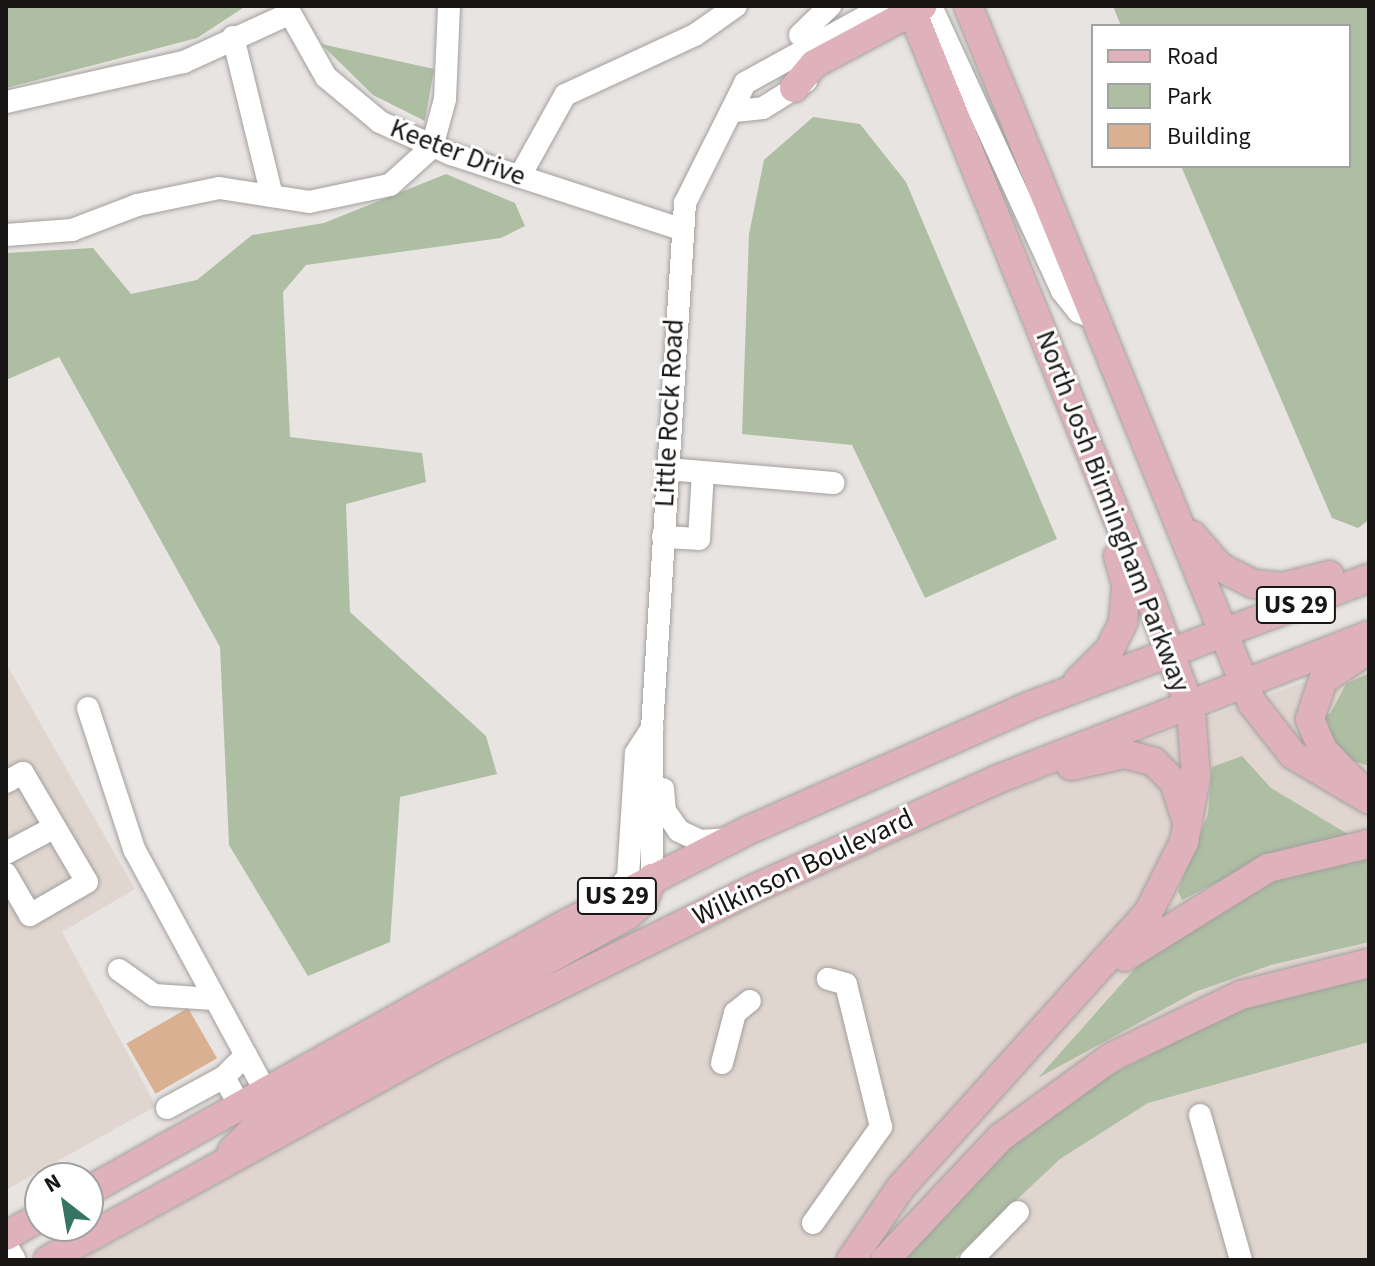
<!DOCTYPE html>
<html>
<head>
<meta charset="utf-8">
<style>
  body { margin:0 }
  #map { position:relative; width:1375px; height:1266px; overflow:hidden; background:#e8e4e2; font-family:"Source Sans 3",sans-serif }
  div>[style] { position:absolute }
  .built>* { inset:0; background:#e1d6cf }
  .green>* { inset:0; background:#aebea3 }
  .building>* { inset:0; background:#dab092; transform-origin:0 0 }
  .roads { filter:drop-shadow(0 0 2px #a29f9d) drop-shadow(0 0 2px #a29f9d) }
  .minor>* { height:22px; margin:-11px; padding:0 11px; transform-origin:11px; border-radius:11px; background:#fff }
  .major>* { height:28px; margin:-14px; padding:0 14px; transform-origin:14px; border-radius:14px; background:#dfb2bb }
  span { translate:-50% -50%; white-space:nowrap; text-align:center; line-height:1.15; -webkit-text-stroke:6px #fff; paint-order:stroke }
  .shield-label span { padding:2px 6px; background:#fff; border:2px solid; border-radius:6px; -webkit-text-stroke-width:0 }
  .shield-label { font-size:26px; color:#181716; font-weight:700 }
  .street-label { font-size:28px; color:#181716 }
  .frame { position:absolute; inset:0; border:8px solid #181716; pointer-events:none }
  .legend { position:absolute; left:1091px; top:24px; width:260px; height:144px; box-sizing:border-box; background:#fff; border:2px solid #a3a2a2; margin:0; padding:10px 14px; list-style:none; font-size:24px; color:#181716 }
  .legend li { display:flex; align-items:center; gap:16px; height:40px }
  .legend b { width:40px; border:2px solid #a3a2a2 }
  .north { position:absolute; left:24px; top:1162px; width:80px; height:80px; box-sizing:border-box; background:#fff; border:2px solid #a3a2a2; border-radius:50%; rotate:329deg; font-size:22px; font-weight:700; line-height:32px; text-align:center; color:#181716 }
  .north::after { content:''; display:block; margin:auto; width:28px; height:36px; background:#367563; clip-path:polygon(50% 0,100% 100%,50% 72%,0 100%) }
</style>
</head>
<body>
<div id="map">
  <div class="built">
    <i style="clip-path:polygon(1369px 658px,1369px 1260px,81px 1260px,597px 971px,910px 827px)"></i>
    <i style="clip-path:polygon(6px 663px,135px 889px,62px 932px,156px 1106px,6px 1190px)"></i>
  </div>
  <div class="green">
    <i style="clip-path:polygon(6px 6px,246px 6px,197px 38px,6px 88px)"></i>
    <i style="clip-path:polygon(1113px 6px,1369px 6px,1369px 520px,1358px 528px,1332px 518px,1181px 166px,1349px 166px,1349px 26px,1121px 26px)"></i>
    <i style="clip-path:polygon(321px 44px,434px 69px,425px 121px,373px 95px)"></i>
    <i style="clip-path:polygon(813px 117px,860px 124px,906px 182px,1057px 539px,925px 598px,852px 445px,742px 434px,749px 234px,764px 160px)"></i>
    <i style="clip-path:polygon(446px 174px,515px 203px,525px 226px,501px 238px,306px 265px,283px 292px,290px 437px,422px 453px,426px 482px,346px 504px,350px 612px,486px 736px,497px 774px,400px 797px,390px 942px,308px 976px,229px 845px,220px 647px,59px 357px,6px 380px,6px 253px,93px 248px,131px 294px,197px 280px,252px 235px,324px 223px)"></i>
    <i style="clip-path:polygon(1369px 673px,1369px 766px,1341px 757px,1320px 714px,1330px 714px,1346px 684px)"></i>
    <i style="clip-path:polygon(1242px 756px,1271px 788px,1351px 836px,1251px 865px,1182px 900px,1178px 891px,1208px 814px,1212px 767px)"></i>
    <i style="clip-path:polygon(1369px 853px,1369px 942px,1271px 965px,1195px 992px,1038px 1078px,1147px 955px,1244px 887px)"></i>
    <i style="clip-path:polygon(1369px 975px,1369px 1042px,1148px 1103px,1060px 1159px,953px 1260px,901px 1260px,1002px 1153px,1091px 1085px,1238px 1009px)"></i>
  </div>
  <div class="building">
    <i style="left:188px;top:1008px;width:58px;height:71px;rotate:60deg"></i>
  </div>
  <div class="roads">
    <div class="minor">
      <i style="left:286px;top:6px;width:81px;rotate:60.6deg"></i>
      <i style="left:326px;top:77px;width:70px;rotate:39.8deg"></i>
      <i style="left:380px;top:122px;width:78px;rotate:24.3deg"></i>
      <i style="left:451px;top:154px;width:241px;rotate:18.1deg"></i>
      <i style="left:931px;top:6px;width:314px;rotate:65.3deg"></i>
      <i style="left:1062px;top:291px;width:27px;rotate:51deg"></i>
      <i style="left:1079px;top:312px;width:17px;rotate:21deg"></i>
      <i style="left:800px;top:35px;width:42px;rotate:-44deg"></i>
      <i style="left:233px;top:37px;width:164px;rotate:76.2deg"></i>
      <i style="left:6px;top:102px;width:182px;rotate:-12.7deg"></i>
      <i style="left:184px;top:62px;width:115px;rotate:-24.6deg"></i>
      <i style="left:735px;top:111px;width:28px;rotate:-6deg"></i>
      <i style="left:763px;top:108px;width:51px;rotate:-32.1deg"></i>
      <i style="left:520px;top:176px;width:93px;rotate:-60.9deg"></i>
      <i style="left:565px;top:95px;width:143px;rotate:-24.8deg"></i>
      <i style="left:695px;top:35px;width:50px;rotate:-35.3deg"></i>
      <i style="left:6px;top:235px;width:66px;rotate:-4.3deg"></i>
      <i style="left:72px;top:230px;width:70px;rotate:-21deg"></i>
      <i style="left:137px;top:205px;width:84px;rotate:-11.7deg"></i>
      <i style="left:219px;top:188px;width:91px;rotate:8.8deg"></i>
      <i style="left:309px;top:202px;width:83px;rotate:-11.9deg"></i>
      <i style="left:390px;top:185px;width:57px;rotate:-42.1deg"></i>
      <i style="left:432px;top:147px;width:50px;rotate:-74.8deg"></i>
      <i style="left:445px;top:99px;width:93px;rotate:-87.5deg"></i>
      <i style="left:667px;top:469px;width:167px;rotate:4.8deg"></i>
      <i style="left:663px;top:537px;width:36px;rotate:3deg"></i>
      <i style="left:699px;top:539px;width:67px;rotate:-86.6deg"></i>
      <i style="left:88px;top:708px;width:148px;rotate:71.9deg"></i>
      <i style="left:134px;top:849px;width:277px;rotate:61.5deg"></i>
      <i style="left:6px;top:782px;width:19px;rotate:-28deg"></i>
      <i style="left:23px;top:773px;width:126px;rotate:59.6deg"></i>
      <i style="left:87px;top:882px;width:66px;rotate:149.9deg"></i>
      <i style="left:30px;top:915px;width:48px;rotate:-120.3deg"></i>
      <i style="left:663px;top:789px;width:22px;rotate:85deg"></i>
      <i style="left:665px;top:811px;width:24px;rotate:55deg"></i>
      <i style="left:679px;top:831px;width:23px;rotate:25deg"></i>
      <i style="left:700px;top:841px;width:26px;rotate:-4deg"></i>
      <i style="left:6px;top:853px;width:55px;rotate:-28deg"></i>
      <i style="left:652px;top:878px;width:150px;rotate:-90deg"></i>
      <i style="left:652px;top:728px;width:526px;rotate:-86.4deg"></i>
      <i style="left:685px;top:203px;width:134px;rotate:-63.4deg"></i>
      <i style="left:745px;top:83px;width:160px;rotate:-28.8deg"></i>
      <i style="left:611px;top:898px;width:27px;rotate:-51deg"></i>
      <i style="left:628px;top:877px;width:124px;rotate:-86.3deg"></i>
      <i style="left:636px;top:753px;width:30px;rotate:-57deg"></i>
      <i style="left:119px;top:970px;width:43px;rotate:35.5deg"></i>
      <i style="left:154px;top:995px;width:59px;rotate:3.9deg"></i>
      <i style="left:722px;top:1063px;width:52px;rotate:-75.4deg"></i>
      <i style="left:735px;top:1013px;width:19px;rotate:-39deg"></i>
      <i style="left:240px;top:1106px;width:33px;rotate:-119deg"></i>
      <i style="left:224px;top:1077px;width:31px;rotate:-45deg"></i>
      <i style="left:167px;top:1108px;width:65px;rotate:-28.5deg"></i>
      <i style="left:1200px;top:1115px;width:151px;rotate:74.2deg"></i>
      <i style="left:813px;top:1223px;width:118px;rotate:-54.7deg"></i>
      <i style="left:881px;top:1127px;width:147px;rotate:-103.8deg"></i>
      <i style="left:846px;top:984px;width:19px;rotate:-164deg"></i>
      <i style="left:6px;top:1245px;width:17px;rotate:59deg"></i>
      <i style="left:971px;top:1260px;width:67px;rotate:-45.6deg"></i>
    </div>
    <div class="major">
      <i style="left:968px;top:6px;width:753px;rotate:67.83deg"></i>
      <i style="left:1252px;top:703px;width:66px;rotate:51.7deg"></i>
      <i style="left:1293px;top:755px;width:88px;rotate:30.6deg"></i>
      <i style="left:794px;top:88px;width:31px;rotate:-50deg"></i>
      <i style="left:814px;top:64px;width:123px;rotate:-28.2deg"></i>
      <i style="left:1192px;top:535px;width:43px;rotate:48.8deg"></i>
      <i style="left:1220px;top:567px;width:38px;rotate:27deg"></i>
      <i style="left:1254px;top:584px;width:28px;rotate:6deg"></i>
      <i style="left:1282px;top:587px;width:49px;rotate:-14deg"></i>
      <i style="left:1078px;top:681px;width:45px;rotate:-45deg"></i>
      <i style="left:1110px;top:649px;width:30px;rotate:-64deg"></i>
      <i style="left:1123px;top:622px;width:38px;rotate:-85deg"></i>
      <i style="left:1126px;top:584px;width:29px;rotate:-106deg"></i>
      <i style="left:1071px;top:766px;width:55px;rotate:-12.5deg"></i>
      <i style="left:1125px;top:754px;width:30px;rotate:15deg"></i>
      <i style="left:1154px;top:762px;width:28px;rotate:45deg"></i>
      <i style="left:1174px;top:782px;width:39px;rotate:72deg"></i>
      <i style="left:1359px;top:787px;width:52px;rotate:-134.2deg"></i>
      <i style="left:1323px;top:750px;width:34px;rotate:-113deg"></i>
      <i style="left:1310px;top:719px;width:41px;rotate:-71.6deg"></i>
      <i style="left:1323px;top:680px;width:54px;rotate:-33.7deg"></i>
      <i style="left:1125px;top:957px;width:168px;rotate:-31.9deg"></i>
      <i style="left:1268px;top:868px;width:104px;rotate:-13.4deg"></i>
      <i style="left:232px;top:1151px;width:52px;rotate:-45deg"></i>
      <i style="left:269px;top:1114px;width:410px;rotate:-29deg"></i>
      <i style="left:628px;top:915px;width:20px;rotate:-41deg"></i>
      <i style="left:643px;top:902px;width:26px;rotate:-69deg"></i>
      <i style="left:88px;top:1191px;width:539px;rotate:-29.23deg"></i>
      <i style="left:558px;top:928px;width:215px;rotate:-27.2deg"></i>
      <i style="left:749px;top:830px;width:303px;rotate:-23.9deg"></i>
      <i style="left:1026px;top:707px;width:366px;rotate:-20.6deg"></i>
      <i style="left:6px;top:1236px;width:39px;rotate:-29deg"></i>
      <i style="left:48px;top:1260px;width:442px;rotate:-28.8deg"></i>
      <i style="left:435px;top:1047px;width:351px;rotate:-26.4deg"></i>
      <i style="left:749px;top:891px;width:273px;rotate:-24.2deg"></i>
      <i style="left:998px;top:779px;width:398px;rotate:-21.2deg"></i>
      <i style="left:851px;top:1260px;width:88px;rotate:-55.6deg"></i>
      <i style="left:901px;top:1187px;width:369px;rotate:-48deg"></i>
      <i style="left:1148px;top:913px;width:80px;rotate:-63.1deg"></i>
      <i style="left:1184px;top:842px;width:66px;rotate:-79.5deg"></i>
      <i style="left:1196px;top:777px;width:67px;rotate:-94.3deg"></i>
      <i style="left:1191px;top:710px;width:116px;rotate:-110.2deg"></i>
      <i style="left:1151px;top:601px;width:642px;rotate:-112.05deg"></i>
      <i style="left:885px;top:1260px;width:169px;rotate:-46.7deg"></i>
      <i style="left:1001px;top:1137px;width:138px;rotate:-35.9deg"></i>
      <i style="left:1113px;top:1056px;width:142px;rotate:-25.5deg"></i>
      <i style="left:1241px;top:995px;width:132px;rotate:-14deg"></i>
    </div>
  </div>
  <div class="shield-label">
    <span style="left:1296px;top:605px">US 29</span>
    <span style="left:617px;top:896px">US 29</span>
  </div>
  <div class="street-label">
    <span style="left:458px;top:152px;rotate:21deg">Keeter Drive</span>
    <span style="left:669px;top:413px;rotate:-87deg">Little Rock Road</span>
    <span style="left:1113px;top:511px;rotate:69deg">North Josh Birmingham Parkway</span>
    <span style="left:803px;top:867px;rotate:-25deg">Wilkinson Boulevard</span>
  </div>
  <div class="frame"></div>
  <ul class="legend">
  <li><b style="height:10px;background:#dfb2bb"></b>Road</li>
  <li><b style="height:22px;background:#aebea3"></b>Park</li>
  <li><b style="height:22px;background:#dab092"></b>Building</li>
  </ul>
  <div class="north">N</div>
</div>
</body>
</html>
